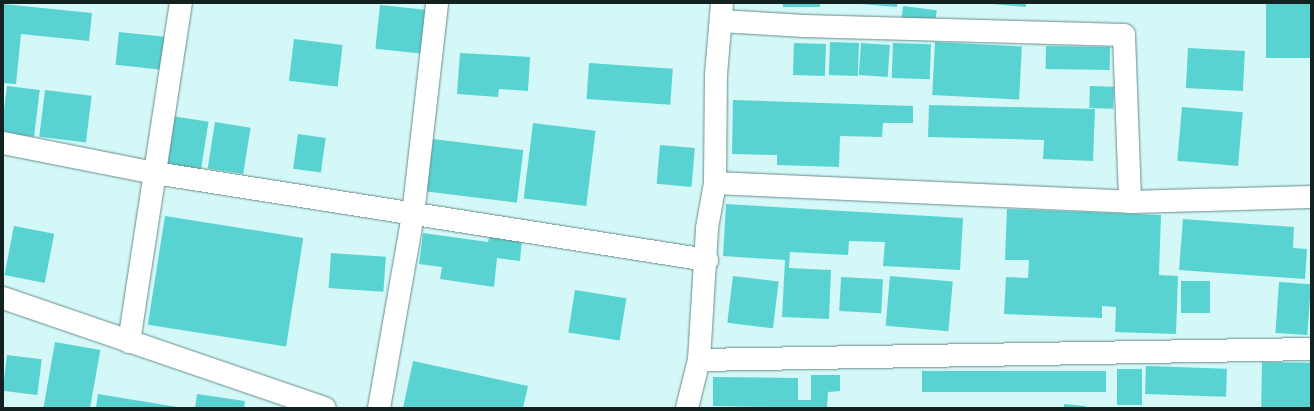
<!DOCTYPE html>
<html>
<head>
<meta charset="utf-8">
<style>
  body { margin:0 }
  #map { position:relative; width:1314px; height:411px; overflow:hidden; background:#d3f8f7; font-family:Spectral,serif }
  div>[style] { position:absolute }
  .building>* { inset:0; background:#59d3d1; transform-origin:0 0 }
  .roads { filter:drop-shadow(0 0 1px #698c8b) drop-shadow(0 0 1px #698c8b) }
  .minor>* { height:22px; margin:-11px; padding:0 11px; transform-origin:11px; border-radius:11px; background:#fff }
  span { translate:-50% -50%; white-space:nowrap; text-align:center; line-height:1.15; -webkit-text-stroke:3px #d3f8f7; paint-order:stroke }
  .frame { position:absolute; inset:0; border:4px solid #132121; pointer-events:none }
</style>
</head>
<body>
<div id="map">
  <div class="building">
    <i style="left:783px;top:3px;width:37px;height:4px"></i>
    <i style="clip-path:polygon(848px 3px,897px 3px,897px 7px)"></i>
    <i style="clip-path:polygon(980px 3px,1026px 3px,1026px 7px)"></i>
    <i style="left:1266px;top:3px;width:45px;height:55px"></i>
    <i style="clip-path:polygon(3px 4px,92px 13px,89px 41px,21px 34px,16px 84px,3px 83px)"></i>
    <i style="left:380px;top:5px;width:48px;height:44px;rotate:6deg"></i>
    <i style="left:903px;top:6px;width:34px;height:14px;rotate:7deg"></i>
    <i style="left:119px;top:32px;width:46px;height:33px;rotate:6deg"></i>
    <i style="left:294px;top:39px;width:49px;height:42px;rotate:7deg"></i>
    <i style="left:830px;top:42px;width:29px;height:33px;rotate:2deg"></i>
    <i style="left:935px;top:42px;width:87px;height:53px;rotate:3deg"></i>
    <i style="left:794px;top:43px;width:32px;height:32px;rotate:2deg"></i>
    <i style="left:861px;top:43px;width:29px;height:32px;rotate:4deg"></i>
    <i style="left:893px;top:43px;width:38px;height:35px;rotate:2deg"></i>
    <i style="left:1046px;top:46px;width:64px;height:23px;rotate:1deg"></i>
    <i style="left:1188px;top:48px;width:57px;height:40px;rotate:3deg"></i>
    <i style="clip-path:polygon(460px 53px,530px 57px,528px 91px,499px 89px,498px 97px,457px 94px)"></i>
    <i style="left:589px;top:63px;width:84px;height:36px;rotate:4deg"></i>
    <i style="left:7px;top:86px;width:33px;height:47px;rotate:7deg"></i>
    <i style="left:1090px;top:86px;width:24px;height:22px;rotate:2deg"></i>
    <i style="left:45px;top:90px;width:47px;height:47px;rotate:7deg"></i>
    <i style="clip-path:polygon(733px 100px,913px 106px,913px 123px,883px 123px,882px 137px,840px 136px,839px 167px,777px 165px,777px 155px,732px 154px)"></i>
    <i style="clip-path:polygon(929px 105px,1095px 109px,1093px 161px,1043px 159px,1044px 140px,928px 137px)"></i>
    <i style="left:1182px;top:107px;width:61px;height:54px;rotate:5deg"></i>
    <i style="left:172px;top:116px;width:37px;height:48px;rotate:9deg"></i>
    <i style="left:215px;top:122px;width:36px;height:47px;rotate:9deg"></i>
    <i style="left:533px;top:123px;width:63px;height:76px;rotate:7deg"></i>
    <i style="left:298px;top:134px;width:28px;height:35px;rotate:8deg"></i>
    <i style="left:433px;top:139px;width:91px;height:53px;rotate:7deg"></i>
    <i style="left:660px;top:145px;width:35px;height:39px;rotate:5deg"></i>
    <i style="clip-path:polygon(726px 204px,963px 218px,960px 270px,883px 266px,885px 242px,849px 241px,848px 255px,790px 252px,789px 268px,831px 270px,829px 319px,782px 317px,785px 260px,723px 256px)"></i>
    <i style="clip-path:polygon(1007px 209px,1161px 215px,1159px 275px,1178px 276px,1176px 334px,1115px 332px,1116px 307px,1102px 306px,1102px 318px,1004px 314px,1006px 277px,1028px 278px,1029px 260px,1005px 260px)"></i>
    <i style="left:165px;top:216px;width:140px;height:110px;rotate:9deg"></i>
    <i style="clip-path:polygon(1183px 219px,1294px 227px,1293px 248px,1307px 249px,1305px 279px,1179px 270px)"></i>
    <i style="left:14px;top:226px;width:41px;height:50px;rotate:11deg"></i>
    <i style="clip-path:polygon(423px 233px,488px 242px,490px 234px,522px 239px,520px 261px,497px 258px,494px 287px,440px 279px,442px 267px,419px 264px)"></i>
    <i style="left:331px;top:253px;width:55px;height:35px;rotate:4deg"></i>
    <i style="left:733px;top:276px;width:46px;height:47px;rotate:7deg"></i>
    <i style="left:890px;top:276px;width:63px;height:50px;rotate:5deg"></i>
    <i style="left:841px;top:277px;width:42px;height:34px;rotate:3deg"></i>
    <i style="left:1181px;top:281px;width:29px;height:32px"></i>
    <i style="left:1279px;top:282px;width:32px;height:51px;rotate:4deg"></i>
    <i style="left:575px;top:290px;width:52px;height:43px;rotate:9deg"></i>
    <i style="left:55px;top:342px;width:46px;height:67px;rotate:10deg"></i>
    <i style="left:7px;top:355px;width:35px;height:36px;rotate:7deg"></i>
    <i style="clip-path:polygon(413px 361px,528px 386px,523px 408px,403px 408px)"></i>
    <i style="left:1262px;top:362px;width:49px;height:45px;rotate:1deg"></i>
    <i style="left:1146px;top:366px;width:81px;height:28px;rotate:2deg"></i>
    <i style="left:1117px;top:369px;width:25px;height:36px"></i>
    <i style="left:922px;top:371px;width:184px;height:21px"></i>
    <i style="clip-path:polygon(811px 375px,840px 375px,840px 391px,828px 392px,827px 408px,713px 406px,713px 377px,798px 378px,798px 400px,811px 400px)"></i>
    <i style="clip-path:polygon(98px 394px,177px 407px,177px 408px,96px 408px)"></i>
    <i style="clip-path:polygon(197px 394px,245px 401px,244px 408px,195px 408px)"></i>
    <i style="clip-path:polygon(1064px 404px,1085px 406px,1085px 408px,1064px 408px)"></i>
  </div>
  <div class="roads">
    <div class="minor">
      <i style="left:721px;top:21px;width:83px;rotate:3.4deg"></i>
      <i style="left:804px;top:26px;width:320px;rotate:1.6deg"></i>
      <i style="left:1124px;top:35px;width:167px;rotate:87.9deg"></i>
      <i style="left:3px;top:143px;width:155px;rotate:11.2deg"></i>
      <i style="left:155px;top:173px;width:559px;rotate:8.96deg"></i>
      <i style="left:715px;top:183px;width:415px;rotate:2.6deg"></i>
      <i style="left:1130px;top:202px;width:181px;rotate:-1.6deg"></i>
      <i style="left:3px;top:298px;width:340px;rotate:18.9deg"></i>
      <i style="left:129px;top:342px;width:343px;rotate:-81.3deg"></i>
      <i style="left:699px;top:360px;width:612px;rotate:-1.03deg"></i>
      <i style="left:379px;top:408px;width:196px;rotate:-80deg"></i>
      <i style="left:413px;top:215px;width:213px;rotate:-83.5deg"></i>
      <i style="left:687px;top:408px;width:49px;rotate:-76deg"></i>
      <i style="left:699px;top:360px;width:132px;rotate:-86.5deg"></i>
      <i style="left:707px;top:228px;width:46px;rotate:-79.9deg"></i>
      <i style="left:715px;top:183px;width:108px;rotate:-89.5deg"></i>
      <i style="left:716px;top:75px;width:72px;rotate:-85.2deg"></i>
    </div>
  </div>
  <div class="frame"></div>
</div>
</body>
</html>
